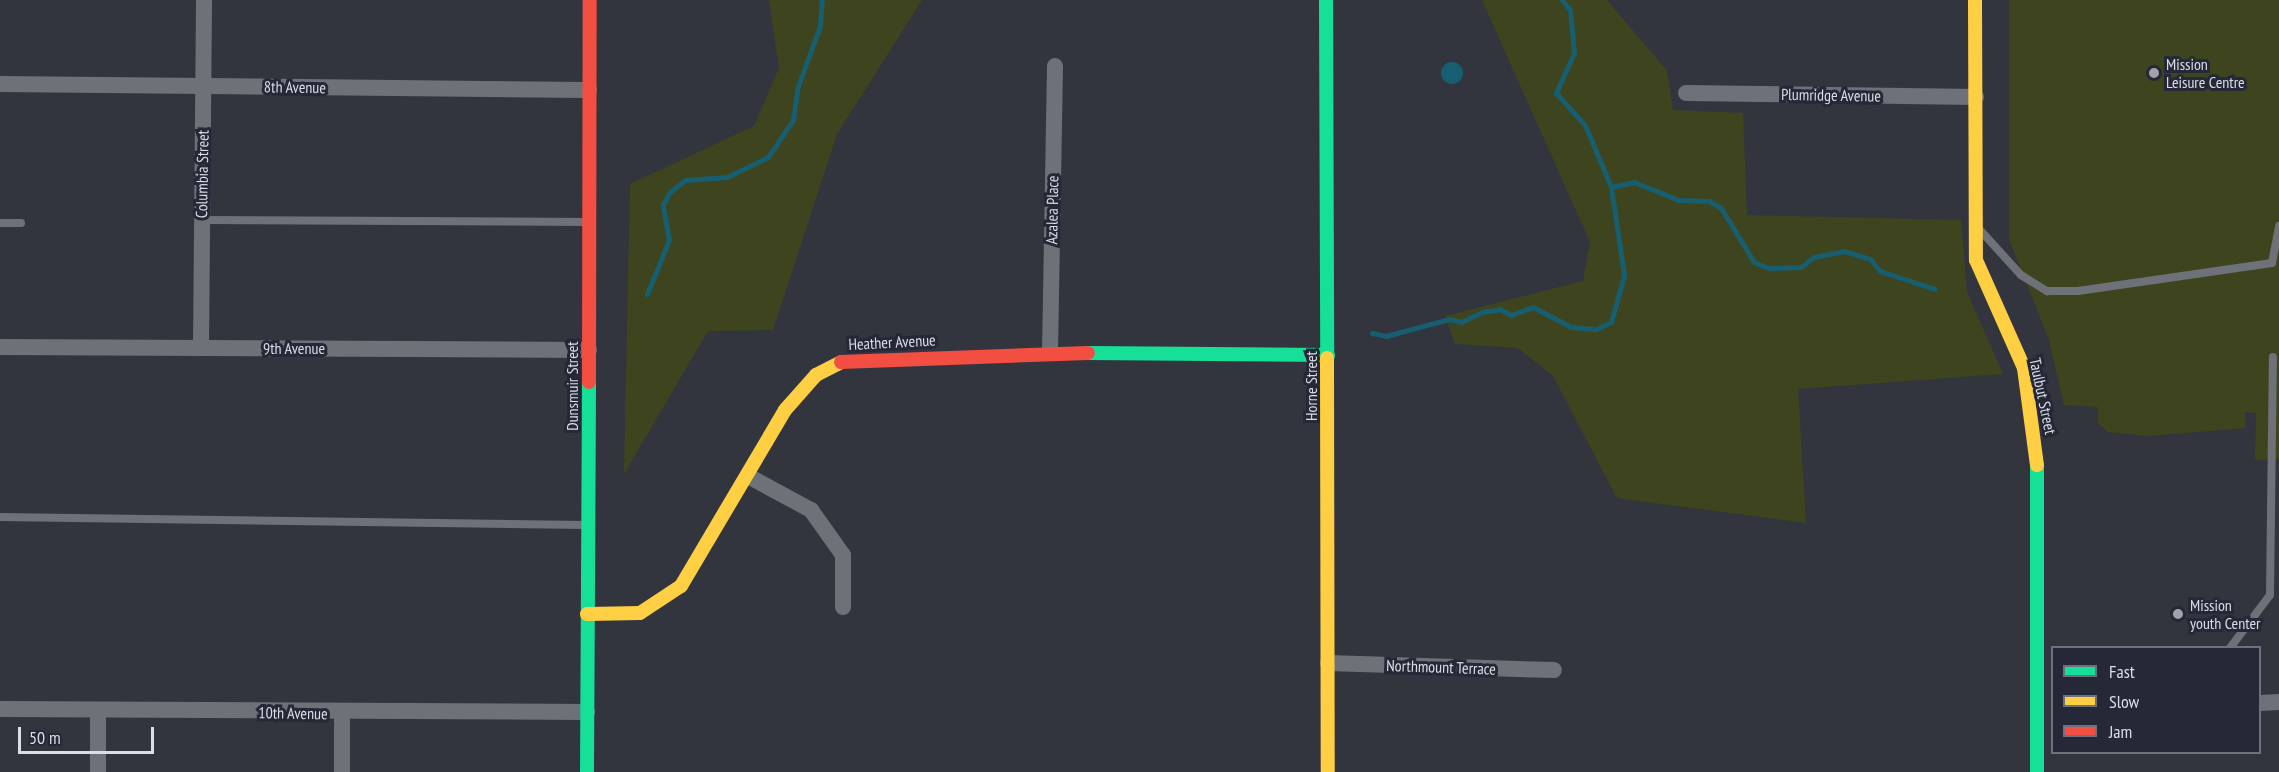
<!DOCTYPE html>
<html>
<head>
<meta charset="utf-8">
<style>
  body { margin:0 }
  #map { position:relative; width:2279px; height:772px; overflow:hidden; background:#33353e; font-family:"PT Sans Narrow",sans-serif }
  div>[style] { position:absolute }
  .green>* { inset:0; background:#3e451e }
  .water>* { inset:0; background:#165e70 }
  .round { border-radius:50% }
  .stream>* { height:5px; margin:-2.5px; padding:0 2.5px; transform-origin:2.5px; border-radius:2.5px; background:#165e70 }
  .lane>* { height:8px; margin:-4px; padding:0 4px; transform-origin:4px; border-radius:4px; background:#6f7179 }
  .street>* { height:16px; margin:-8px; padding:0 8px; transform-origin:8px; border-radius:8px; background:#6f7179 }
  .fast>* { height:14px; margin:-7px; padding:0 7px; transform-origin:7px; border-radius:7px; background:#16e098 }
  .slow>* { height:14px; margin:-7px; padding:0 7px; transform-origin:7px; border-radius:7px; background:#ffcf43 }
  .jam>* { height:14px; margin:-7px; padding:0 7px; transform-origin:7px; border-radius:7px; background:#f24e42 }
  .dots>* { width:16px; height:16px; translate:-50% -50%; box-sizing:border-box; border:3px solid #252837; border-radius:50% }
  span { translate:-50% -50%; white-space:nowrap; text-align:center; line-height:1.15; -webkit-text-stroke:6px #252837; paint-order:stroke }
  .poi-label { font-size:16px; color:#dbdde7 }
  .left { translate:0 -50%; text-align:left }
  .street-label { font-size:16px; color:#dbdde7 }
  .legend { position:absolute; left:2051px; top:646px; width:210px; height:108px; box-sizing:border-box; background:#252837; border:2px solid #6e707d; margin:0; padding:8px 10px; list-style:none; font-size:18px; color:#dbdde7 }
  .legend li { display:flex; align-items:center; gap:12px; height:30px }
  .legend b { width:30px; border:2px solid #6e707d }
  .scale { position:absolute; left:18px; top:727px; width:136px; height:27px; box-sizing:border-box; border:3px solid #dbdde7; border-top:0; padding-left:8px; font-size:18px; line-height:21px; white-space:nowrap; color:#dbdde7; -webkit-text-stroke:4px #252837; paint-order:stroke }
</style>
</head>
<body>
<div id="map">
  <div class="green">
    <i style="clip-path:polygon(769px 0,922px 0,837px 134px,773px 330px,708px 331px,624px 474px,630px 184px,754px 126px,779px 68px)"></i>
    <i style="clip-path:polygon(1482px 0,1607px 0,1667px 71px,1673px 110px,1743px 113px,1747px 215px,1961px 220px,1967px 292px,2003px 374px,1798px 389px,1806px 523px,1617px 498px,1553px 376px,1518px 348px,1455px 344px,1445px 316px,1583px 281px,1590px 242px)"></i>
    <i style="clip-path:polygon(2009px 0,2279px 0,2279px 459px,2255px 460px,2256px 413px,2245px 412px,2246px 428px,2149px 436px,2108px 432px,2098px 423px,2098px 407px,2064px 405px,2049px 340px,2009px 239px)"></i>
  </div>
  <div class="water">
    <i class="round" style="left:1441px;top:62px;width:22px;height:22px"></i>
  </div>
  <div class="stream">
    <i style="left:1562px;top:0;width:13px;rotate:51deg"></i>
    <i style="left:1570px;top:10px;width:43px;rotate:84.7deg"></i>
    <i style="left:1574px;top:53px;width:44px;rotate:114.2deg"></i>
    <i style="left:1556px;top:93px;width:43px;rotate:47.8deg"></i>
    <i style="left:1585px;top:125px;width:67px;rotate:67.2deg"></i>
    <i style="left:1611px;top:187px;width:24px;rotate:-12deg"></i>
    <i style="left:1634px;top:182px;width:48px;rotate:21.8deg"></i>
    <i style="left:1679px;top:200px;width:30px;rotate:2deg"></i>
    <i style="left:1709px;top:201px;width:14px;rotate:30deg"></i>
    <i style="left:1721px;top:208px;width:63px;rotate:58.6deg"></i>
    <i style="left:1754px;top:262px;width:16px;rotate:22deg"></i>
    <i style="left:1769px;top:268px;width:32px;rotate:-2deg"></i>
    <i style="left:1801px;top:267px;width:16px;rotate:-38deg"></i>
    <i style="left:1814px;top:257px;width:31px;rotate:-11deg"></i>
    <i style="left:1844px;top:251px;width:27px;rotate:17deg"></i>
    <i style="left:1870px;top:259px;width:16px;rotate:50deg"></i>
    <i style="left:1880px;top:271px;width:57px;rotate:18.4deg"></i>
    <i style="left:647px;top:294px;width:58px;rotate:-67.8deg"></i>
    <i style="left:669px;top:240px;width:36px;rotate:-100deg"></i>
    <i style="left:663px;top:205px;width:13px;rotate:-63deg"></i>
    <i style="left:669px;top:193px;width:21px;rotate:-39deg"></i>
    <i style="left:685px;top:180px;width:42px;rotate:-4.1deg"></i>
    <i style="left:727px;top:177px;width:46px;rotate:-26deg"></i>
    <i style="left:768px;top:157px;width:45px;rotate:-56deg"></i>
    <i style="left:793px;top:120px;width:34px;rotate:-82deg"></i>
    <i style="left:798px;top:86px;width:64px;rotate:-69.9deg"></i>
    <i style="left:820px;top:26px;width:26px;rotate:-86deg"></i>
    <i style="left:1372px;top:333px;width:14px;rotate:12deg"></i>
    <i style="left:1386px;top:336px;width:65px;rotate:-15.1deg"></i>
    <i style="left:1449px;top:319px;width:12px;rotate:14deg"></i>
    <i style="left:1461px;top:322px;width:23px;rotate:-25deg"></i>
    <i style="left:1482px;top:312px;width:18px;rotate:-9deg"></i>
    <i style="left:1500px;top:309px;width:13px;rotate:29deg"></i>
    <i style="left:1511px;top:315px;width:23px;rotate:-20deg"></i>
    <i style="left:1533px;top:307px;width:43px;rotate:27.8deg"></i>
    <i style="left:1571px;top:327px;width:25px;rotate:5deg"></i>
    <i style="left:1596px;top:329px;width:17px;rotate:-25deg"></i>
    <i style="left:1611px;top:322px;width:49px;rotate:-74.5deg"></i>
    <i style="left:1624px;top:275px;width:89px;rotate:-98.4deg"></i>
  </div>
  <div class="lane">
    <i style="left:202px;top:220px;width:387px;rotate:0.3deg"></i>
    <i style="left:0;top:223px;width:21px"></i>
    <i style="left:1980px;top:230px;width:61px;rotate:47.7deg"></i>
    <i style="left:2021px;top:275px;width:31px;rotate:32deg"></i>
    <i style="left:2047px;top:291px;width:31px"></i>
    <i style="left:2078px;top:291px;width:196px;rotate:-8.2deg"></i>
    <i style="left:2272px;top:263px;width:38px;rotate:-79deg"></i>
    <i style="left:0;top:517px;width:587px;rotate:0.78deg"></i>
    <i style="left:2230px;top:648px;width:66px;rotate:-53deg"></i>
    <i style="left:2270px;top:595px;width:238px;rotate:-89.3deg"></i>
  </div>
  <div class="street">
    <i style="left:0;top:84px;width:589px;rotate:0.58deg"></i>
    <i style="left:1686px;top:93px;width:290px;rotate:0.8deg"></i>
    <i style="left:0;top:347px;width:589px;rotate:0.29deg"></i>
    <i style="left:201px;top:348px;width:348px;rotate:-89.5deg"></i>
    <i style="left:1050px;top:353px;width:287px;rotate:-89deg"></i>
    <i style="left:748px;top:476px;width:72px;rotate:28.4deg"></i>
    <i style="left:811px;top:510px;width:55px;rotate:54.6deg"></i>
    <i style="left:843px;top:555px;width:52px;rotate:90deg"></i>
    <i style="left:1328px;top:663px;width:226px;rotate:1.8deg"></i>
    <i style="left:2260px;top:703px;width:19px;rotate:-3deg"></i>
    <i style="left:0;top:709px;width:587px;rotate:0.29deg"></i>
    <i style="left:98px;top:772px;width:62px;rotate:-90deg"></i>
    <i style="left:342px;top:772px;width:59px;rotate:-90deg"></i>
  </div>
  <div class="fast">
    <i style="left:1326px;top:0;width:358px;rotate:89.8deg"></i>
    <i style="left:1088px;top:353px;width:240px;rotate:0.5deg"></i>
    <i style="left:2037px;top:465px;width:307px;rotate:90deg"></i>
    <i style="left:587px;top:772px;width:390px;rotate:-89.7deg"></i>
  </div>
  <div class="slow">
    <i style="left:1975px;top:0;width:260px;rotate:89.8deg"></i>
    <i style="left:1976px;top:260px;width:118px;rotate:66deg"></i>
    <i style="left:2024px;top:368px;width:98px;rotate:82.4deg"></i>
    <i style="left:1327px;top:358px;width:414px;rotate:89.9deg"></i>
    <i style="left:587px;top:614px;width:53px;rotate:-1.1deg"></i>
    <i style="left:640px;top:613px;width:49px;rotate:-33.4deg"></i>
    <i style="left:681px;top:586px;width:204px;rotate:-59.4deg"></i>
    <i style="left:785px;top:410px;width:47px;rotate:-48.5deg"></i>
    <i style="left:816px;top:375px;width:28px;rotate:-27deg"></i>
  </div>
  <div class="jam">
    <i style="left:841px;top:362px;width:247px;rotate:-2.1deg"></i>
    <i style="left:589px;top:382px;width:382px;rotate:-89.9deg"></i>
  </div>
  <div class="dots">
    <i style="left:2154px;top:73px;background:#a0a2ac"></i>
    <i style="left:2178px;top:614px;background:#a0a2ac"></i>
  </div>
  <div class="poi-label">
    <span class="left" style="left:2166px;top:73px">Mission<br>Leisure Centre</span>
    <span class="left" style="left:2190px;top:614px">Mission<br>youth Center</span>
  </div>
  <div class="street-label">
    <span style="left:295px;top:87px;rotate:1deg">8th Avenue</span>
    <span style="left:1831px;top:95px;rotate:1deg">Plumridge Avenue</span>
    <span style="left:202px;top:174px;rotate:-89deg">Columbia Street</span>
    <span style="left:1052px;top:210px;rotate:-89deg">Azalea Place</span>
    <span style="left:892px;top:342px;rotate:-3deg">Heather Avenue</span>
    <span style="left:294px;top:348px">9th Avenue</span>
    <span style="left:572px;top:386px;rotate:-90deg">Dunsmuir Street</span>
    <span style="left:1311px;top:386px;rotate:-90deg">Horne Street</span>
    <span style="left:2043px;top:396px;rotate:78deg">Taulbut Street</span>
    <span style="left:1441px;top:667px;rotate:2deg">Northmount Terrace</span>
    <span style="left:293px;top:713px;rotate:1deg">10th Avenue</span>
  </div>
  <ul class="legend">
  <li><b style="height:8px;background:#16e098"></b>Fast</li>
  <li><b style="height:8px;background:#ffcf43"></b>Slow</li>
  <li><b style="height:8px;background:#f24e42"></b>Jam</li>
  </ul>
  <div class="scale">50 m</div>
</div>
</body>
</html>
